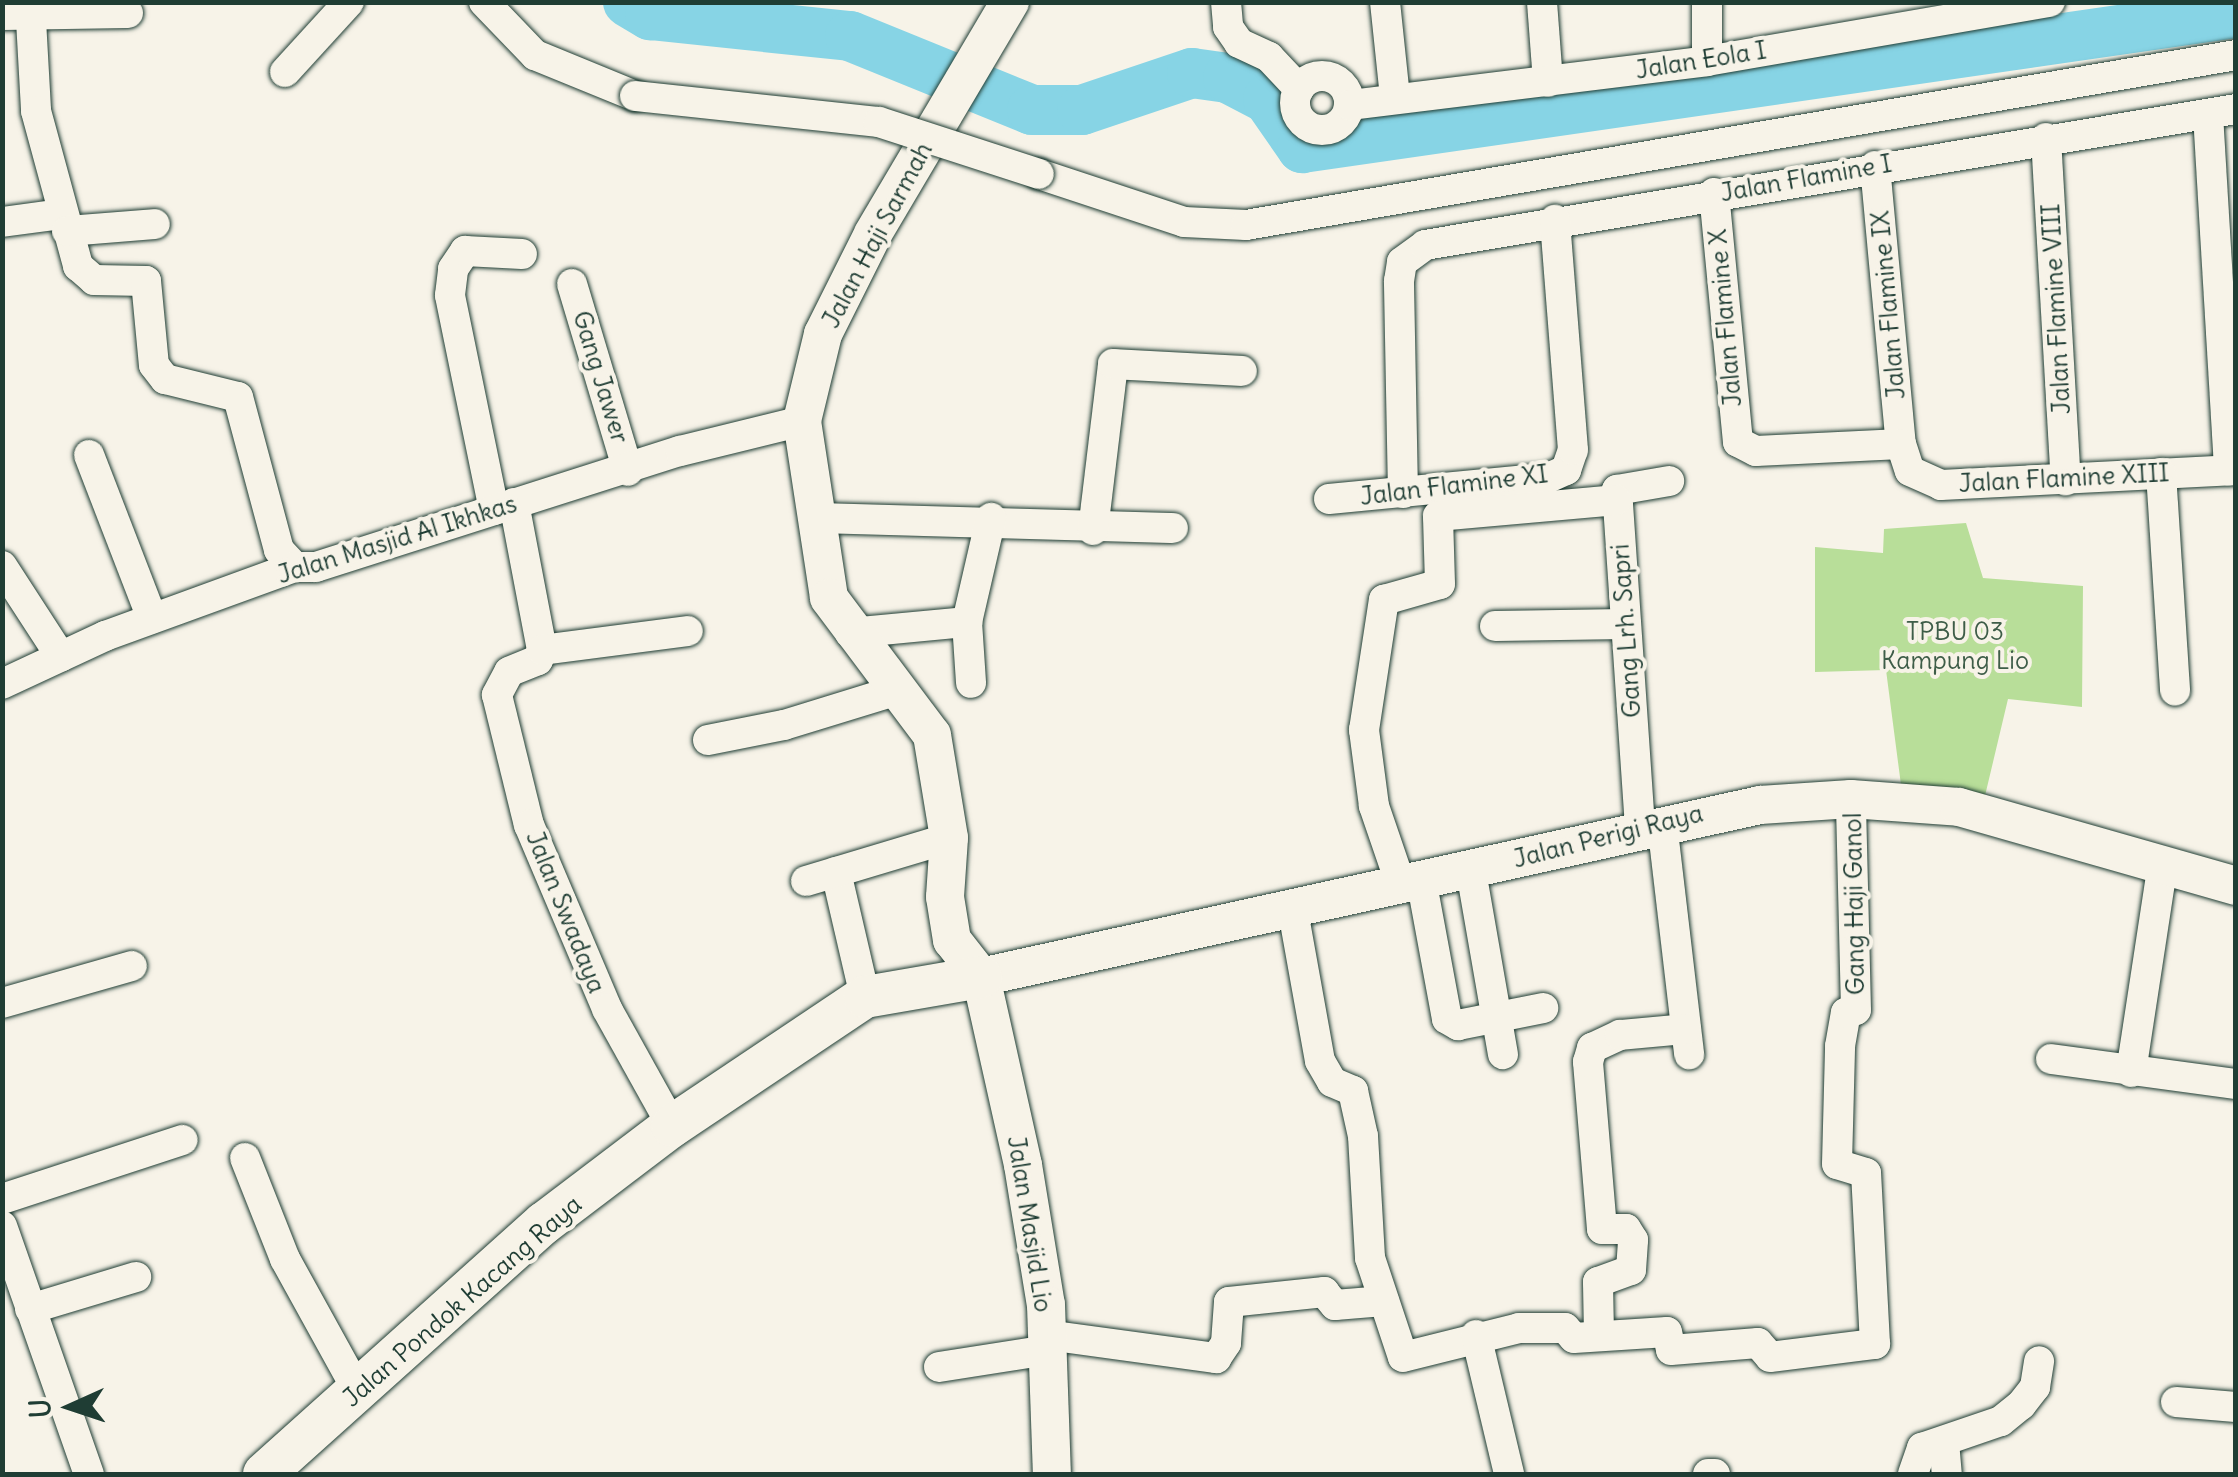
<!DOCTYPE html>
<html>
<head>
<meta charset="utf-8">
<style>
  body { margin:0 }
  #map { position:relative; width:2238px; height:1477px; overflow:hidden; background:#f7f3e8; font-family:Delius,sans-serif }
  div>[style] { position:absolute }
  .green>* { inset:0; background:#b8de99 }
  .river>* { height:50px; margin:-25px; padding:0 25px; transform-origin:25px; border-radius:25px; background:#87d4e5 }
  .roads { filter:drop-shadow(0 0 2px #1f3d34) drop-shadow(0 0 2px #1f3d34) }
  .minor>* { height:30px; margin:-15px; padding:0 15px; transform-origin:15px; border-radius:15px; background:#f7f3e8 }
  .minor>.ring { margin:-15px; padding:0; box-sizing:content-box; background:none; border:30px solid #f7f3e8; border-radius:50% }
  .tertiary>* { height:38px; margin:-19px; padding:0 19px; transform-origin:19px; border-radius:19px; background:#f7f3e8 }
  .secondary>* { height:42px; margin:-21px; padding:0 21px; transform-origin:21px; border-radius:21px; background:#f7f3e8 }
  .bridges { filter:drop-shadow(0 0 2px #1f3d34) drop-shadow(0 0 2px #1f3d34) }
  .minor-bridge>* { height:30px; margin:-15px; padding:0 15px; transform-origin:15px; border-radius:15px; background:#f7f3e8 }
  span { translate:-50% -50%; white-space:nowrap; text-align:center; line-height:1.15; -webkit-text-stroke:8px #f7f3e8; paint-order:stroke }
  .street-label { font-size:25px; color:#1f3d34 }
  .park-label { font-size:25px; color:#3e5d48 }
  .frame { position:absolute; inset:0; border:5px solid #1f3d34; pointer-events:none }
  .north { position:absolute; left:20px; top:1357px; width:100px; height:100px; -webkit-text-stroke:8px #f7f3e8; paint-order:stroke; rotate:267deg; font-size:28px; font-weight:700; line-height:40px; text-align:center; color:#1f3d34 }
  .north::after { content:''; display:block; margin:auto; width:35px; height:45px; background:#1f3d34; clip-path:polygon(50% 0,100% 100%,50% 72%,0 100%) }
</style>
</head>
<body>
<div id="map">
  <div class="green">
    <i style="clip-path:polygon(1966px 523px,1983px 578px,2083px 586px,2082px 707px,2008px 699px,1984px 800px,1901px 785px,1886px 670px,1815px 672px,1815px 547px,1883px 553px,1884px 529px)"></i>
  </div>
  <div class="river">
    <i style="left:628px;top:2px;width:26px;rotate:31deg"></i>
    <i style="left:650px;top:15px;width:201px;rotate:6deg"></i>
    <i style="left:850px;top:36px;width:196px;rotate:22.1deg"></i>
    <i style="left:1032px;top:110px;width:50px"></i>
    <i style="left:1082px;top:110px;width:116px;rotate:-18.6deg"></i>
    <i style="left:1192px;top:73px;width:36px;rotate:8deg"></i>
    <i style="left:1228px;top:78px;width:45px;rotate:27.7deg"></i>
    <i style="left:1268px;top:99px;width:60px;rotate:55.2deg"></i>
    <i style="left:1302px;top:148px;width:944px;rotate:-8.22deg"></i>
  </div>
  <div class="roads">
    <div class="minor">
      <i style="left:30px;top:2px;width:109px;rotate:86.8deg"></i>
      <i style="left:36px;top:111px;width:161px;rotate:74.8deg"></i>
      <i style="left:78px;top:266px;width:21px;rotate:41deg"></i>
      <i style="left:94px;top:280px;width:52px;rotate:1.1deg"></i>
      <i style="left:146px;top:281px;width:84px;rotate:84.6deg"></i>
      <i style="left:154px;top:365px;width:18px;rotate:52deg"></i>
      <i style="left:165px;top:379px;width:75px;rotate:13.9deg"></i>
      <i style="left:238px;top:397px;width:158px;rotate:75deg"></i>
      <i style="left:279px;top:550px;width:23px;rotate:47deg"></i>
      <i style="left:484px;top:2px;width:74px;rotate:46.1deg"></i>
      <i style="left:535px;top:55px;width:108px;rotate:22.3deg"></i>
      <i style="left:1226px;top:2px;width:25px;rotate:85deg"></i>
      <i style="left:1228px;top:27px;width:19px;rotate:55deg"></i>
      <i style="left:1239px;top:43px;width:33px;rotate:25deg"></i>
      <i style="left:1269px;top:57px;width:44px;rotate:46.8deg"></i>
      <i style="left:1385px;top:2px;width:96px;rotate:84deg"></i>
      <i style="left:1542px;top:2px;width:80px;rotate:85.7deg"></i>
      <i style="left:1707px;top:2px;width:59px;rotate:90deg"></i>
      <i style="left:2px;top:15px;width:126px;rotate:-0.9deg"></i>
      <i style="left:285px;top:72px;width:95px;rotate:-47.6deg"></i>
      <i class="ring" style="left:1295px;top:76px;width:24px;height:24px"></i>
      <i style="left:1350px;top:105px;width:360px;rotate:-7deg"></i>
      <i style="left:1707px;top:61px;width:348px;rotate:-9.8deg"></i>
      <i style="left:2208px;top:114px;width:357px;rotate:86.6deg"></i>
      <i style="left:2046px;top:138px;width:343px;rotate:86.7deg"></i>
      <i style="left:1875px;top:166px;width:279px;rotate:84.7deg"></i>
      <i style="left:1039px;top:174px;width:153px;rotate:18.3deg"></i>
      <i style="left:1184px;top:222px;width:62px;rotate:2.8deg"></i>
      <i style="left:1246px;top:225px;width:1004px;rotate:-9.74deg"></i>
      <i style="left:1714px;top:193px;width:250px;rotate:84.5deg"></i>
      <i style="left:1738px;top:442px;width:20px;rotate:27deg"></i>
      <i style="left:1756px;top:451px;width:145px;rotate:-2.8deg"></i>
      <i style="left:1901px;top:444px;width:28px;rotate:72deg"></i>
      <i style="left:1910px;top:471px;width:34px;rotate:24deg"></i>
      <i style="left:1941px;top:485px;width:295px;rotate:-2.9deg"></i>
      <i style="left:2px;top:222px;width:61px;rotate:-7.6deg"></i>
      <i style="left:67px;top:231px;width:88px;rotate:-4.5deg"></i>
      <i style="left:572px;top:284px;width:195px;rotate:73.3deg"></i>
      <i style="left:89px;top:455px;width:175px;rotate:68.9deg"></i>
      <i style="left:2161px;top:473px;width:218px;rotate:86.3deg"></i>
      <i style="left:1403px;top:493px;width:212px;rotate:-91.1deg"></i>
      <i style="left:1399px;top:281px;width:19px;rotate:-81deg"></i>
      <i style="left:1402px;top:262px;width:29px;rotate:-36deg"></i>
      <i style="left:1425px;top:245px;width:822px;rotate:-9.52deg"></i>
      <i style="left:1329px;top:499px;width:220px;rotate:-5.5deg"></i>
      <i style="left:1548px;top:478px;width:20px;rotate:-24deg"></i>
      <i style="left:1566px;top:470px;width:21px;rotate:-71deg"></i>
      <i style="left:1573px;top:450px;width:231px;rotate:-94.5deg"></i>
      <i style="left:514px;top:503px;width:150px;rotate:79.2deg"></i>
      <i style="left:542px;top:650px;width:11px;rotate:112deg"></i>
      <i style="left:538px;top:660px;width:31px;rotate:158deg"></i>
      <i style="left:509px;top:672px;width:26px;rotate:118deg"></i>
      <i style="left:497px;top:695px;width:134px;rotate:76.2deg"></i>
      <i style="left:529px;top:825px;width:200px;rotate:67deg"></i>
      <i style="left:607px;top:1009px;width:134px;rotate:60.9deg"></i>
      <i style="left:494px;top:510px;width:219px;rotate:-101.6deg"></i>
      <i style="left:450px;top:295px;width:26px;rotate:-83deg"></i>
      <i style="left:453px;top:269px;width:22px;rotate:-56deg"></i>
      <i style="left:465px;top:251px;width:57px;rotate:3deg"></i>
      <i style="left:816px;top:518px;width:357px;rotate:1.6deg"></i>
      <i style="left:1093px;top:530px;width:167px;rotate:-83.1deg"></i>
      <i style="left:1113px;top:364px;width:129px;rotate:3.1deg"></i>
      <i style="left:2px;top:566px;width:108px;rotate:57deg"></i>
      <i style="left:967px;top:622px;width:107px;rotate:-77deg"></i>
      <i style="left:1495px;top:626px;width:131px;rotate:-0.9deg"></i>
      <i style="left:850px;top:633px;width:118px;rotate:-5.4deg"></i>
      <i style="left:967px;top:622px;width:61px;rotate:86.2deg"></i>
      <i style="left:542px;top:650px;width:147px;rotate:-7.4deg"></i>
      <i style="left:2px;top:684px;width:114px;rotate:-25deg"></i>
      <i style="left:105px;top:636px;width:202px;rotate:-20deg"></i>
      <i style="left:295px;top:567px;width:21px"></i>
      <i style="left:316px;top:567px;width:382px;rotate:-17.7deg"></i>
      <i style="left:680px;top:451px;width:126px;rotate:-13.8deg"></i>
      <i style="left:708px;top:740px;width:77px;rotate:-11.2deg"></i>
      <i style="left:784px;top:725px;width:122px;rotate:-17.1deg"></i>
      <i style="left:1662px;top:823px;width:233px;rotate:83.3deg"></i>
      <i style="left:1640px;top:827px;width:338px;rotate:-93.9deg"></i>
      <i style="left:1617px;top:490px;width:53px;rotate:-9.8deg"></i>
      <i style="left:1471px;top:871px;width:186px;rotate:80.1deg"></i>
      <i style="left:836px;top:872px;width:128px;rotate:76.9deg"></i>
      <i style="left:806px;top:881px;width:149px;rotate:-16.7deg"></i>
      <i style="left:1422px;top:884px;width:137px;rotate:79.5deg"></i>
      <i style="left:1447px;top:1019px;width:13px;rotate:29deg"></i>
      <i style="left:1458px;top:1025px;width:87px;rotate:-11.3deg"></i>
      <i style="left:1402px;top:888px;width:87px;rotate:-108.9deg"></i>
      <i style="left:1374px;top:806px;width:77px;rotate:-97.5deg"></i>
      <i style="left:1364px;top:730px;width:132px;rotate:-81.3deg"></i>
      <i style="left:1384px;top:600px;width:58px;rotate:-15.9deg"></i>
      <i style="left:1440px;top:584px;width:68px;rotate:-91.7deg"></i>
      <i style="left:1438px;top:516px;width:179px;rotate:-5.1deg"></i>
      <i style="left:1293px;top:911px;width:152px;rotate:79.8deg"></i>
      <i style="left:1320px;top:1061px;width:24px;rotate:60deg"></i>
      <i style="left:1332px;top:1082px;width:23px;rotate:23deg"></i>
      <i style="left:1353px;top:1091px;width:46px;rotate:77.5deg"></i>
      <i style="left:1363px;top:1136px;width:122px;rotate:86.7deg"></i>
      <i style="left:1370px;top:1258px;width:104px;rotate:71.6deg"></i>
      <i style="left:1403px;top:1357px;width:120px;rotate:-14deg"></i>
      <i style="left:1519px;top:1328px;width:46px"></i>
      <i style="left:1565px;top:1328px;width:13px;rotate:48deg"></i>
      <i style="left:1574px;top:1338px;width:93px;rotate:-3.7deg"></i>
      <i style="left:1667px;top:1332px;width:18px;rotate:77deg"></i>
      <i style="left:1671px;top:1350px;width:87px;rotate:-4.6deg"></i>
      <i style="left:1758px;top:1343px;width:18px;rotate:49deg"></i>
      <i style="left:1770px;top:1357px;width:106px;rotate:-7.1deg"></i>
      <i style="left:1875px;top:1344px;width:171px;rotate:-93deg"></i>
      <i style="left:1866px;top:1173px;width:30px;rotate:-163deg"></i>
      <i style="left:1837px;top:1164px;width:118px;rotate:-88.5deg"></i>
      <i style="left:1840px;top:1046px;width:34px;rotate:-80deg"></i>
      <i style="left:1846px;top:1013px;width:10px;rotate:-17deg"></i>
      <i style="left:1856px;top:1010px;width:211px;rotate:-91.4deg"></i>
      <i style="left:2px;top:1003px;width:135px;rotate:-15.9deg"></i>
      <i style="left:2051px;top:1059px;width:187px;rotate:7.7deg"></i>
      <i style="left:2131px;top:1072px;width:210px;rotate:-81.3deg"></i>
      <i style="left:245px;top:1158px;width:109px;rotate:68.4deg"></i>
      <i style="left:285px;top:1259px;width:151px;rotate:61.1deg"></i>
      <i style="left:2px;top:1199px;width:190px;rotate:-18.1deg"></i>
      <i style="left:2px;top:1226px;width:263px;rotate:70.7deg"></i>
      <i style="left:30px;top:1309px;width:111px;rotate:-16.8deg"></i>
      <i style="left:1047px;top:1335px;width:171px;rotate:7.8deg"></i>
      <i style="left:1216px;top:1358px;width:18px;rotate:-56deg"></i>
      <i style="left:1226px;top:1343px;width:41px;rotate:-85.8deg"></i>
      <i style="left:1229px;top:1302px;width:96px;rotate:-6deg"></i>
      <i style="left:1324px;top:1292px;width:17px;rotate:50deg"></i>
      <i style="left:1335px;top:1305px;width:49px;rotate:-4.7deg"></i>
      <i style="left:1476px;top:1335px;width:143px;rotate:76.6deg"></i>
      <i style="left:1599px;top:1335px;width:53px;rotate:-91.1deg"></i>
      <i style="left:1598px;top:1282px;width:35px;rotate:-20deg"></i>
      <i style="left:1631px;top:1270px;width:30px;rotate:-86deg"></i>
      <i style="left:1633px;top:1240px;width:13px;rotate:-122deg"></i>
      <i style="left:1626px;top:1229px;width:24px;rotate:180deg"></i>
      <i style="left:1602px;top:1229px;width:168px;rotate:-94.8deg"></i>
      <i style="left:1588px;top:1062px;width:15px;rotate:-74deg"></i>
      <i style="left:1592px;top:1048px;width:31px;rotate:-25deg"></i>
      <i style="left:1620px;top:1035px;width:66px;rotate:-5.2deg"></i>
      <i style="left:939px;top:1367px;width:110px;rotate:-8.9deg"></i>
      <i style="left:2176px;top:1402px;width:60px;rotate:4.8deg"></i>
      <i style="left:1944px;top:1442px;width:32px;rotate:85deg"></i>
      <i style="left:1708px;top:1474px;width:7px"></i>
      <i style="left:1913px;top:1474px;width:28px;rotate:-71deg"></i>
      <i style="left:1922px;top:1448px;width:83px;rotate:-18.9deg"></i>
      <i style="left:2001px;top:1421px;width:26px;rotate:-39deg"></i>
      <i style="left:2021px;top:1405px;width:23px;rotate:-52deg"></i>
      <i style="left:2035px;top:1387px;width:26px;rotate:-81deg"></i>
    </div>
    <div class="tertiary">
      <i style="left:1010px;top:2px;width:269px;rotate:120.6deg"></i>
      <i style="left:873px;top:234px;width:112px;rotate:116.6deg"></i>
      <i style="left:823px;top:334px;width:89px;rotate:103.6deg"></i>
      <i style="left:802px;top:421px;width:179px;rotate:81.3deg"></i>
      <i style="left:829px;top:598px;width:171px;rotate:53.1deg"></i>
      <i style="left:932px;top:735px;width:104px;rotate:80.6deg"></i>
      <i style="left:949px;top:838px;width:59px;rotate:93.9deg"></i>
      <i style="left:945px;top:897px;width:44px;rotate:80.8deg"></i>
      <i style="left:952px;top:940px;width:47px;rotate:51.9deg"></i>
      <i style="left:981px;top:977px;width:193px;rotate:77.4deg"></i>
      <i style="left:1023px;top:1165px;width:142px;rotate:80.7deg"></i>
      <i style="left:1046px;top:1305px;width:169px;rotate:88deg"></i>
      <i style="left:981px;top:977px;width:798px;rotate:-12.45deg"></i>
      <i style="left:1760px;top:805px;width:91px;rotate:-3.8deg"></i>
      <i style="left:1851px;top:799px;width:108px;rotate:4.2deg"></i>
      <i style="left:1959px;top:807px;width:288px;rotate:15.9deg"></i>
    </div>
    <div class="secondary">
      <i style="left:264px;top:1474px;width:376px;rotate:-41.9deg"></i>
      <i style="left:544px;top:1223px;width:161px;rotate:-37.2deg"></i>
      <i style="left:672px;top:1126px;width:232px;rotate:-33.8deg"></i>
      <i style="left:865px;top:997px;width:118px;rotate:-9.8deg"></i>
    </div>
  </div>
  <div class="bridges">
    <div class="minor-bridge">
      <i style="left:635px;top:96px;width:245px;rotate:6.1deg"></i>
      <i style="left:879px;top:122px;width:168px;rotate:18deg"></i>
    </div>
  </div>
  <div class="street-label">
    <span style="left:1701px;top:60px;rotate:-9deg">Jalan Eola I</span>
    <span style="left:1806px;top:178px;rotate:-10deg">Jalan Flamine I</span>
    <span style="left:877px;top:235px;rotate:-62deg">Jalan Haji Sarmah</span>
    <span style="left:1888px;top:305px;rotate:-95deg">Jalan Flamine IX</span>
    <span style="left:2056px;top:309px;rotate:-93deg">Jalan Flamine VIII</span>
    <span style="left:1725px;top:318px;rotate:-95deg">Jalan Flamine X</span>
    <span style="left:601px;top:377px;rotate:73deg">Gang Jawer</span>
    <span style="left:2064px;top:478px;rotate:-3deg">Jalan Flamine XIII</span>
    <span style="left:1454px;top:485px;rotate:-7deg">Jalan Flamine XI</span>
    <span style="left:397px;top:539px;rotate:-17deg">Jalan Masjid Al Ikhkas</span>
    <span style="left:1626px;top:631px;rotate:-94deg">Gang Lrh. Sapri</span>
    <span style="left:1608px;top:836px;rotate:-14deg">Jalan Perigi Raya</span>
    <span style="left:1854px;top:904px;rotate:-91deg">Gang Haji Ganol</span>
    <span style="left:566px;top:912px;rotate:68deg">Jalan Swadaya</span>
    <span style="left:1030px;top:1224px;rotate:81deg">Jalan Masjid Lio</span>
    <span style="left:462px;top:1301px;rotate:-41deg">Jalan Pondok Kacang Raya</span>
  </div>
  <div class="park-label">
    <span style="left:1955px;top:646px">TPBU 03<br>Kampung Lio</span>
  </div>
  <div class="frame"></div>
  <div class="north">U</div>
</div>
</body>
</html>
